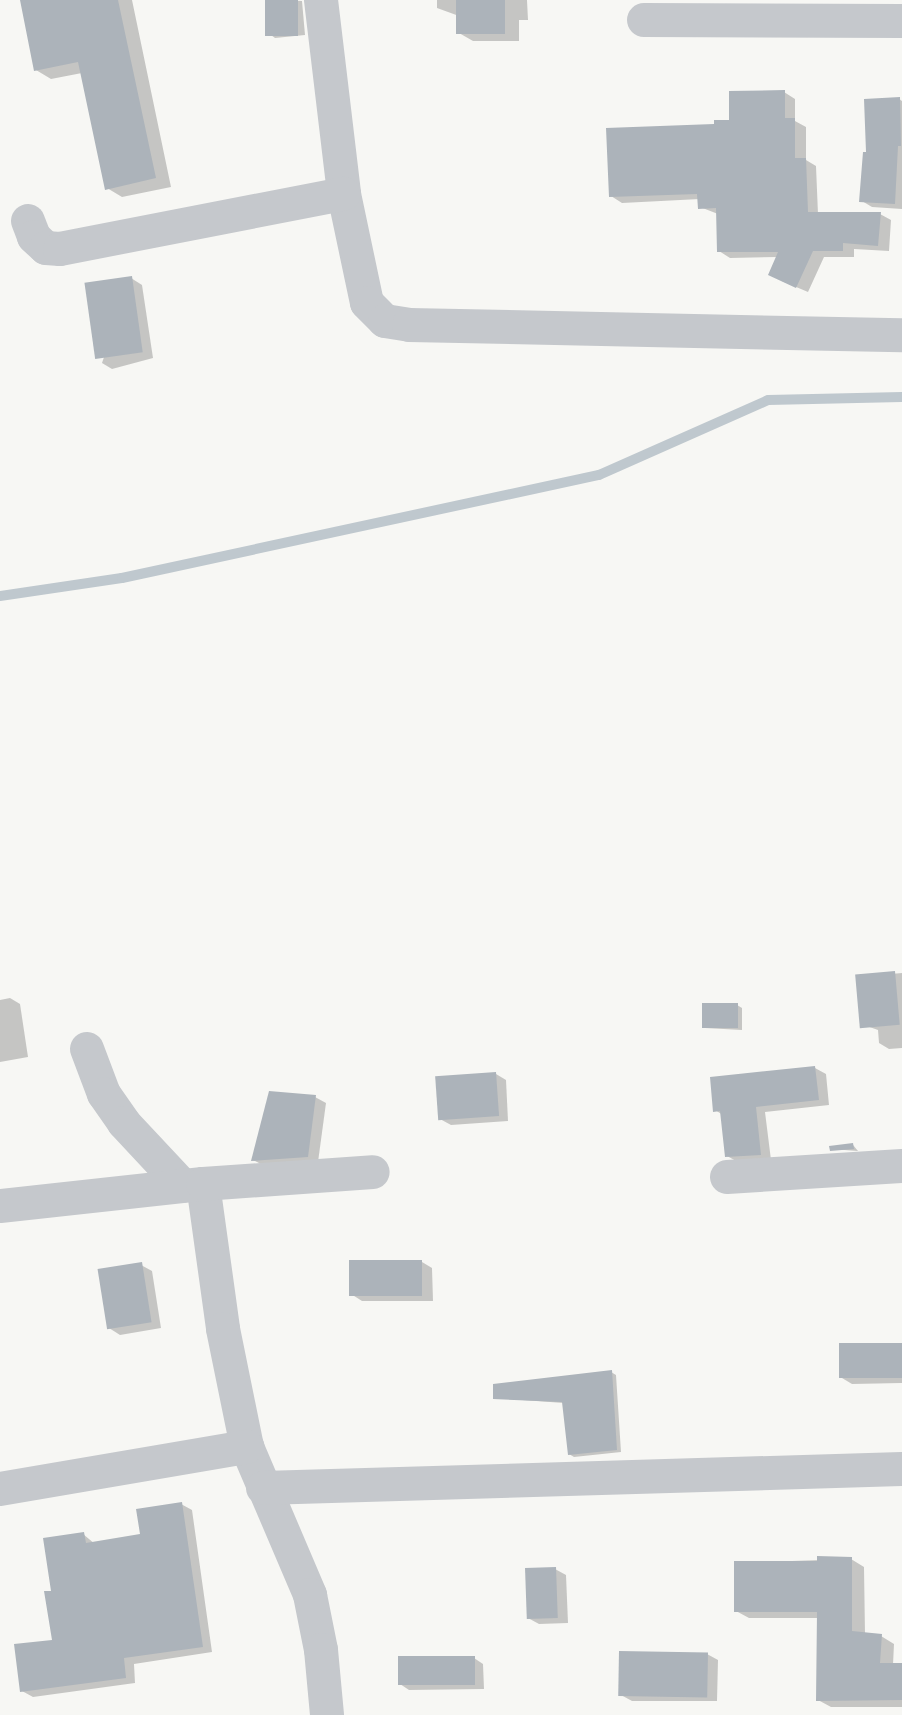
<!DOCTYPE html>
<html>
<head>
<meta charset="utf-8">
<style>
  body { margin:0 }
  #map { position:relative; width:902px; height:1715px; overflow:hidden; background:#f7f7f4; font-family:"DM Sans",sans-serif }
  div>[style] { position:absolute }
  .shadow>* { inset:0; background:#0003 }
  .stream>* { height:10px; margin:-5px; padding:0 5px; transform-origin:5px; border-radius:5px; background:#bfc8ce }
  .building>* { inset:0; background:#acb3ba; transform-origin:0 0 }
  .minor>* { height:34px; margin:-17px; padding:0 17px; transform-origin:17px; border-radius:17px; background:#c5c8cc }
  span { translate:-50% -50%; white-space:nowrap; text-align:center; line-height:1.15; -webkit-text-stroke:8px #fff; paint-order:stroke }
</style>
</head>
<body>
<div id="map">
  <div class="shadow">
    <i style="clip-path:polygon(22px 0,132px 0,171px 187px,122px 197px,107px 188px,82px 73px,51px 79px,36px 70px)"></i>
    <i style="clip-path:polygon(281px 0,302px 1px,305px 35px,275px 38px,271px 35px)"></i>
    <i style="clip-path:polygon(437px 0,527px 0,528px 20px,519px 20px,519px 41px,473px 41px,459px 33px,459px 16px,437px 8px)"></i>
    <i style="clip-path:polygon(784px 92px,795px 99px,795px 121px,806px 127px,806px 160px,816px 166px,818px 214px,880px 214px,891px 220px,889px 251px,854px 249px,854px 257px,824px 257px,808px 292px,782px 281px,778px 257px,730px 258px,719px 251px,718px 214px,700px 207px,700px 199px,622px 203px,611px 196px,716px 125px,731px 122px)"></i>
    <i style="clip-path:polygon(899px 99px,902px 101px,902px 209px,872px 207px,862px 201px,869px 154px)"></i>
    <i style="clip-path:polygon(131px 278px,142px 285px,153px 358px,112px 369px,102px 363px)"></i>
    <i style="clip-path:polygon(902px 973px,902px 1048px,889px 1049px,879px 1043px,878px 1030px,861px 1024px,857px 977px)"></i>
    <i style="clip-path:polygon(10px 998px,20px 1004px,28px 1057px,0 1062px,0 1000px)"></i>
    <i style="clip-path:polygon(737px 1005px,742px 1008px,742px 1030px,705px 1028px)"></i>
    <i style="clip-path:polygon(815px 1068px,826px 1074px,829px 1105px,765px 1112px,771px 1160px,738px 1162px,727px 1156px,723px 1115px,715px 1110px)"></i>
    <i style="clip-path:polygon(496px 1074px,506px 1080px,508px 1121px,451px 1125px,440px 1119px)"></i>
    <i style="clip-path:polygon(315px 1097px,326px 1103px,318px 1162px,263px 1165px,253px 1160px)"></i>
    <i style="clip-path:polygon(853px 1145px,858px 1151px,831px 1149px)"></i>
    <i style="clip-path:polygon(422px 1262px,432px 1268px,433px 1301px,362px 1301px,351px 1294px)"></i>
    <i style="clip-path:polygon(141px 1265px,152px 1271px,161px 1328px,120px 1335px,109px 1328px)"></i>
    <i style="clip-path:polygon(902px 1345px,902px 1383px,852px 1384px,842px 1378px)"></i>
    <i style="clip-path:polygon(611px 1372px,616px 1375px,621px 1452px,574px 1457px,569px 1454px,564px 1403px,495px 1398px)"></i>
    <i style="clip-path:polygon(181px 1504px,192px 1510px,212px 1652px,134px 1664px,135px 1683px,33px 1697px,22px 1691px,54px 1641px,53px 1594px,83px 1534px,95px 1544px,142px 1535px)"></i>
    <i style="clip-path:polygon(851px 1559px,864px 1567px,865px 1634px,881px 1636px,894px 1644px,893px 1665px,902px 1665px,902px 1707px,831px 1707px,818px 1700px,819px 1618px,749px 1618px,736px 1611px,736px 1563px)"></i>
    <i style="clip-path:polygon(555px 1569px,566px 1575px,568px 1623px,539px 1624px,528px 1618px)"></i>
    <i style="clip-path:polygon(707px 1654px,718px 1660px,717px 1701px,632px 1701px,621px 1695px)"></i>
    <i style="clip-path:polygon(474px 1658px,483px 1664px,484px 1689px,409px 1690px,400px 1684px)"></i>
  </div>
  <div class="stream">
    <i style="left:0;top:596px;width:123px;rotate:-8.4deg"></i>
    <i style="left:122px;top:578px;width:488px;rotate:-12.2deg"></i>
    <i style="left:599px;top:475px;width:185px;rotate:-23.9deg"></i>
    <i style="left:768px;top:400px;width:134px;rotate:-1.3deg"></i>
  </div>
  <div class="building">
    <i style="clip-path:polygon(20px 0,118px 0,156px 178px,105px 190px,78px 62px,34px 71px)"></i>
    <i style="left:265px;top:0;width:33px;height:36px"></i>
    <i style="left:456px;top:0;width:49px;height:34px"></i>
    <i style="clip-path:polygon(785px 90px,785px 118px,795px 118px,795px 158px,806px 158px,808px 212px,881px 212px,878px 246px,843px 243px,843px 251px,813px 251px,796px 288px,768px 275px,778px 252px,717px 252px,716px 208px,698px 209px,697px 194px,609px 197px,606px 128px,714px 124px,714px 120px,729px 120px,729px 91px)"></i>
    <i style="clip-path:polygon(900px 97px,901px 146px,898px 146px,895px 204px,859px 202px,863px 152px,866px 152px,864px 99px)"></i>
    <i style="left:132px;top:276px;width:77px;height:48px;rotate:82deg"></i>
    <i style="left:895px;top:971px;width:54px;height:40px;rotate:85deg"></i>
    <i style="left:738px;top:1003px;width:25px;height:36px;rotate:90deg"></i>
    <i style="clip-path:polygon(815px 1066px,819px 1100px,756px 1107px,761px 1155px,725px 1157px,720px 1111px,713px 1112px,710px 1077px)"></i>
    <i style="left:496px;top:1072px;width:44px;height:61px;rotate:86deg"></i>
    <i style="clip-path:polygon(269px 1091px,316px 1095px,308px 1157px,251px 1161px)"></i>
    <i style="clip-path:polygon(853px 1143px,854px 1149px,830px 1151px,829px 1146px)"></i>
    <i style="left:349px;top:1260px;width:73px;height:36px"></i>
    <i style="left:142px;top:1262px;width:61px;height:45px;rotate:81deg"></i>
    <i style="left:902px;top:1343px;width:35px;height:63px;rotate:90deg"></i>
    <i style="clip-path:polygon(612px 1370px,617px 1450px,568px 1455px,562px 1402px,493px 1399px,493px 1384px)"></i>
    <i style="clip-path:polygon(182px 1502px,203px 1647px,124px 1658px,126px 1678px,20px 1692px,14px 1644px,52px 1640px,44px 1591px,51px 1591px,43px 1538px,84px 1532px,86px 1543px,140px 1534px,136px 1509px)"></i>
    <i style="clip-path:polygon(817px 1556px,852px 1557px,852px 1631px,882px 1634px,880px 1663px,902px 1663px,902px 1700px,816px 1701px,817px 1612px,734px 1612px,734px 1561px,817px 1561px)"></i>
    <i style="left:556px;top:1567px;width:51px;height:31px;rotate:88deg"></i>
    <i style="left:619px;top:1651px;width:89px;height:45px;rotate:1deg"></i>
    <i style="left:398px;top:1656px;width:77px;height:29px"></i>
  </div>
  <div class="minor">
    <i style="left:321px;top:0;width:195px;rotate:83.2deg"></i>
    <i style="left:344px;top:194px;width:111px;rotate:78.1deg"></i>
    <i style="left:367px;top:303px;width:25px;rotate:45deg"></i>
    <i style="left:385px;top:321px;width:24px;rotate:9deg"></i>
    <i style="left:409px;top:325px;width:493px;rotate:1.2deg"></i>
    <i style="left:644px;top:20px;width:258px;rotate:0.2deg"></i>
    <i style="left:28px;top:221px;width:17px;rotate:69deg"></i>
    <i style="left:34px;top:237px;width:16px;rotate:43deg"></i>
    <i style="left:46px;top:248px;width:14px;rotate:4deg"></i>
    <i style="left:60px;top:249px;width:289px;rotate:-11deg"></i>
    <i style="left:87px;top:1049px;width:48px;rotate:69.3deg"></i>
    <i style="left:104px;top:1094px;width:35px;rotate:55deg"></i>
    <i style="left:124px;top:1123px;width:86px;rotate:46.9deg"></i>
    <i style="left:727px;top:1177px;width:175px;rotate:-3.6deg"></i>
    <i style="left:203px;top:1184px;width:146px;rotate:82.1deg"></i>
    <i style="left:223px;top:1329px;width:120px;rotate:78.5deg"></i>
    <i style="left:247px;top:1447px;width:161px;rotate:66.9deg"></i>
    <i style="left:310px;top:1595px;width:56px;rotate:78.7deg"></i>
    <i style="left:321px;top:1650px;width:65px;rotate:84.7deg"></i>
    <i style="left:0;top:1206px;width:204px;rotate:-6.2deg"></i>
    <i style="left:203px;top:1184px;width:170px;rotate:-4deg"></i>
    <i style="left:263px;top:1488px;width:639px;rotate:-1.7deg"></i>
    <i style="left:0;top:1489px;width:251px;rotate:-9.7deg"></i>
  </div>
</div>
</body>
</html>
